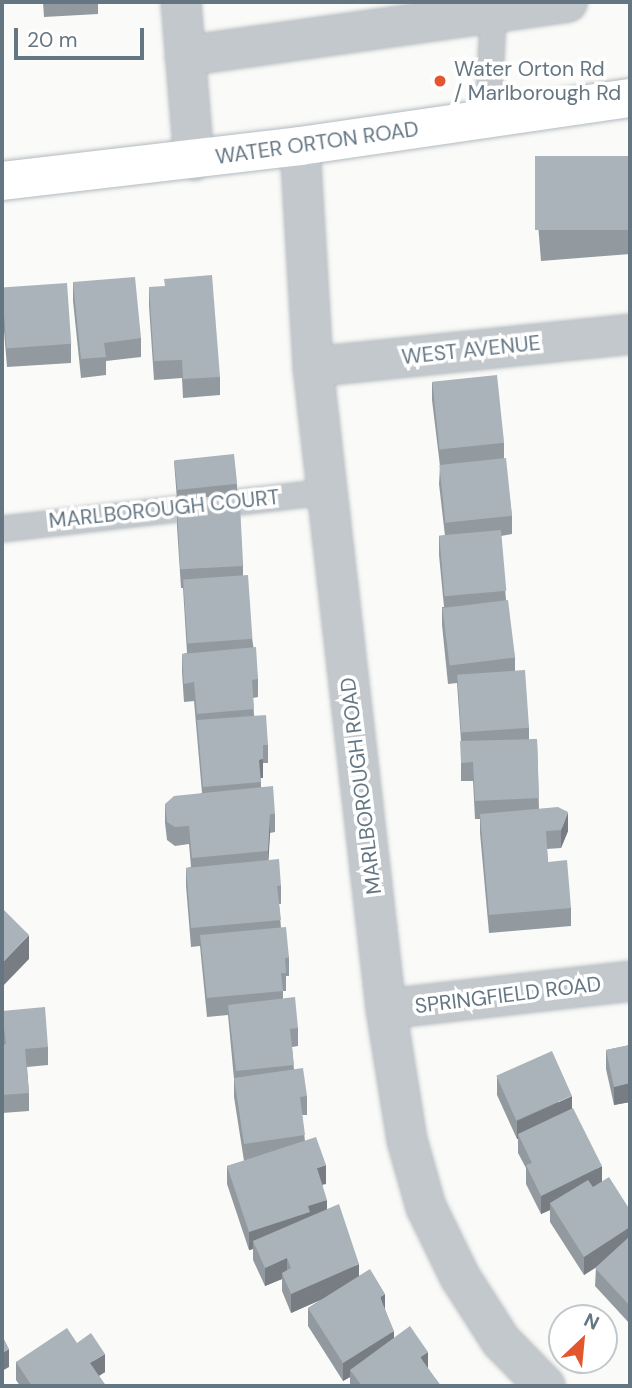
<!DOCTYPE html>
<html>
<head>
<meta charset="utf-8">
<style>
  body { margin:0 }
  #map { position:relative; width:632px; height:1388px; overflow:hidden; background:#fafaf8; font-family:"DM Sans",sans-serif }
  div>[style] { position:absolute }
  .roads { filter:drop-shadow(0 0 2px #b3babf) drop-shadow(0 0 2px #b3babf) }
  .service>* { height:24px; margin:-12px; padding:0 12px; transform-origin:12px; border-radius:12px; background:#c3c8cc }
  .minor>* { height:38px; margin:-19px; padding:0 19px; transform-origin:19px; border-radius:19px; background:#c3c8cc }
  .secondary>* { height:38px; margin:-19px; padding:0 19px; transform-origin:19px; border-radius:19px; background:#fff }
  .wall>* { inset:0; background:#929a9f }
  .shaded-wall>* { inset:0; background:#777d82; transform-origin:0 0 }
  .building>* { inset:0; background:#aab3b9; transform-origin:0 0 }
  .dots>* { width:19px; height:19px; translate:-50% -50%; box-sizing:border-box; border:4px solid #fff; border-radius:50% }
  span { translate:-50% -50%; white-space:nowrap; text-align:center; line-height:1.15; -webkit-text-stroke:7px #fff; paint-order:stroke }
  .poi-label { font-size:21px; color:#657683 }
  .left { translate:0 -50%; text-align:left }
  .street-label { font-size:21px; color:#657683 }
  .frame { position:absolute; inset:0; border:4px solid #657683; pointer-events:none }
  .north { position:absolute; left:548px; top:1304px; width:70px; height:70px; box-sizing:border-box; background:#fff; border:2px solid #c1c8cd; border-radius:50%; rotate:26deg; font-size:19px; font-weight:700; line-height:28px; text-align:center; color:#657683 }
  .north::after { content:''; display:block; margin:auto; width:24px; height:32px; background:#e4572e; clip-path:polygon(50% 0,100% 100%,50% 72%,0 100%) }
  .scale { position:absolute; left:14px; top:28px; width:130px; height:32px; box-sizing:border-box; border:4px solid #657683; border-top:0; padding-left:9px; font-size:21px; line-height:24px; white-space:nowrap; color:#657683; -webkit-text-stroke:5px #fff; paint-order:stroke }
</style>
</head>
<body>
<div id="map">
  <div class="roads">
    <div class="service">
      <i style="left:488px;top:119px;width:117px;rotate:-87.1deg"></i>
      <i style="left:2px;top:529px;width:327px;rotate:-6.5deg"></i>
    </div>
    <div class="minor">
      <i style="left:181px;top:2px;width:159px;rotate:85.3deg"></i>
      <i style="left:185px;top:56px;width:386px;rotate:-8deg"></i>
      <i style="left:300px;top:146px;width:221px;rotate:86.6deg"></i>
      <i style="left:313px;top:367px;width:646px;rotate:83.51deg"></i>
      <i style="left:386px;top:1009px;width:133px;rotate:80.9deg"></i>
      <i style="left:407px;top:1140px;width:70px;rotate:74.2deg"></i>
      <i style="left:426px;top:1207px;width:78px;rotate:64.1deg"></i>
      <i style="left:460px;top:1277px;width:76px;rotate:57.4deg"></i>
      <i style="left:501px;top:1341px;width:63px;rotate:45.6deg"></i>
      <i style="left:313px;top:367px;width:319px;rotate:-5.9deg"></i>
      <i style="left:386px;top:1009px;width:246px;rotate:-6.5deg"></i>
    </div>
    <div class="secondary">
      <i style="left:2px;top:181px;width:300px;rotate:-6.7deg"></i>
      <i style="left:300px;top:146px;width:333px;rotate:-8.3deg"></i>
    </div>
  </div>
  <div class="wall">
    <i style="clip-path:polygon(43px 2px,98px 2px,98px 14px,44px 17px)"></i>
    <i style="clip-path:polygon(630px 156px,630px 254px,541px 261px,535px 187px,535px 163px)"></i>
    <i style="clip-path:polygon(73px 282px,141px 338px,141px 357px,106px 361px,106px 375px,81px 378px,73px 301px)"></i>
    <i style="clip-path:polygon(2px 287px,71px 344px,71px 363px,7px 367px,2px 306px)"></i>
    <i style="clip-path:polygon(149px 287px,220px 377px,220px 395px,183px 398px,182px 378px,154px 380px,149px 306px)"></i>
    <i style="clip-path:polygon(432px 382px,504px 443px,504px 458px,512px 516px,512px 534px,501px 536px,506px 600px,515px 658px,515px 671px,529px 728px,529px 740px,537px 739px,539px 809px,568px 831px,561px 848px,547px 849px,548px 862px,571px 908px,571px 926px,489px 933px,480px 833px,480px 819px,475px 819px,473px 781px,461px 781px,461px 741px,457px 683px,448px 684px,442px 625px,442px 607px,444px 607px,439px 555px,439px 536px,445px 536px,439px 484px,440px 466px,432px 400px)"></i>
    <i style="clip-path:polygon(174px 461px,237px 484px,237px 494px,177px 500px)"></i>
    <i style="clip-path:polygon(177px 509px,243px 566px,243px 575px,258px 679px,258px 697px,253px 698px,254px 715px,268px 745px,268px 763px,263px 763px,263px 778px,261px 778px,261px 787px,275px 814px,275px 832px,270px 833px,268px 860px,281px 886px,281px 904px,279px 904px,281px 928px,289px 958px,289px 976px,286px 976px,286px 991px,283px 991px,283px 999px,298px 1028px,298px 1046px,292px 1047px,294px 1070px,307px 1096px,307px 1115px,302px 1115px,305px 1141px,326px 1184px,322px 1184px,327px 1209px,359px 1275px,385px 1309px,394px 1338px,428px 1369px,441px 1386px,350px 1386px,350px 1377px,343px 1381px,308px 1326px,308px 1308px,322px 1299px,291px 1313px,282px 1291px,282px 1279px,265px 1286px,253px 1260px,253px 1249px,249px 1250px,227px 1184px,227px 1166px,244px 1161px,234px 1097px,234px 1079px,228px 1015px,207px 1017px,200px 946px,191px 947px,186px 886px,186px 868px,191px 867px,189px 844px,175px 846px,167px 840px,165px 823px,165px 804px,202px 793px,194px 701px,184px 702px,182px 672px,182px 654px,187px 653px,183px 588px,181px 588px,177px 527px)"></i>
    <i style="clip-path:polygon(2px 1011px,48px 1047px,48px 1065px,27px 1067px,29px 1093px,29px 1111px,2px 1113px,2px 1045px,4px 1045px)"></i>
    <i style="clip-path:polygon(630px 1045px,630px 1102px,614px 1105px,606px 1069px,606px 1050px)"></i>
    <i style="clip-path:polygon(497px 1077px,572px 1108px,602px 1182px,630px 1210px,630px 1324px,595px 1286px,596px 1267px,584px 1275px,550px 1222px,550px 1210px,541px 1214px,526px 1184px,526px 1168px,518px 1153px,518px 1139px,517px 1139px,497px 1095px)"></i>
    <i style="clip-path:polygon(77px 1343px,105px 1372px,99px 1376px,106px 1386px,20px 1386px,16px 1380px,16px 1362px)"></i>
  </div>
  <div class="shaded-wall">
    <i style="left:263px;top:759px;width:19px;height:4px;rotate:90deg"></i>
    <i style="clip-path:polygon(568px 812px,568px 831px,561px 848px,561px 830px)"></i>
    <i style="clip-path:polygon(270px 814px,270px 833px,268px 869px,268px 851px)"></i>
    <i style="clip-path:polygon(29px 935px,29px 959px,2px 987px,2px 963px)"></i>
    <i style="clip-path:polygon(630px 1083px,630px 1102px,614px 1105px,614px 1087px)"></i>
    <i style="clip-path:polygon(572px 1096px,572px 1114px,518px 1134px,518px 1139px,517px 1139px,517px 1121px)"></i>
    <i style="clip-path:polygon(326px 1165px,326px 1184px,317px 1186px,317px 1168px)"></i>
    <i style="clip-path:polygon(602px 1166px,602px 1185px,550px 1203px,550px 1210px,541px 1214px,541px 1196px)"></i>
    <i style="clip-path:polygon(327px 1200px,327px 1218px,253px 1241px,253px 1249px,249px 1250px,249px 1232px,308px 1206px)"></i>
    <i style="clip-path:polygon(630px 1227px,630px 1246px,584px 1275px,584px 1257px)"></i>
    <i style="clip-path:polygon(287px 1258px,287px 1277px,282px 1273px,282px 1279px,265px 1286px,265px 1268px)"></i>
    <i style="clip-path:polygon(359px 1264px,359px 1283px,291px 1313px,291px 1294px)"></i>
    <i style="clip-path:polygon(385px 1294px,385px 1312px,380px 1297px)"></i>
    <i style="clip-path:polygon(394px 1331px,394px 1349px,350px 1370px,350px 1377px,343px 1381px,343px 1363px)"></i>
    <i style="clip-path:polygon(9px 1349px,9px 1367px,2px 1371px,2px 1353px)"></i>
    <i style="clip-path:polygon(428px 1352px,428px 1370px,420px 1357px)"></i>
    <i style="clip-path:polygon(105px 1354px,105px 1372px,90px 1381px,90px 1363px)"></i>
  </div>
  <div class="building">
    <i style="left:630px;top:156px;width:74px;height:95px;rotate:90deg"></i>
    <i style="clip-path:polygon(212px 275px,220px 377px,183px 379px,182px 360px,154px 361px,149px 287px,165px 286px,164px 279px)"></i>
    <i style="clip-path:polygon(135px 277px,141px 338px,104px 343px,106px 357px,81px 359px,73px 282px)"></i>
    <i style="left:67px;top:283px;width:61px;height:65px;rotate:86deg"></i>
    <i style="left:497px;top:375px;width:68px;height:65px;rotate:84deg"></i>
    <i style="left:234px;top:454px;width:30px;height:60px;rotate:84deg"></i>
    <i style="left:506px;top:458px;width:58px;height:67px;rotate:84deg"></i>
    <i style="left:240px;top:505px;width:61px;height:63px;rotate:87deg"></i>
    <i style="left:501px;top:530px;width:61px;height:62px;rotate:85deg"></i>
    <i style="left:248px;top:575px;width:64px;height:65px;rotate:86deg"></i>
    <i style="left:508px;top:600px;width:58px;height:66px;rotate:83deg"></i>
    <i style="clip-path:polygon(256px 647px,258px 679px,252px 680px,254px 709px,197px 714px,194px 682px,184px 684px,182px 654px)"></i>
    <i style="left:525px;top:670px;width:58px;height:68px;rotate:86deg"></i>
    <i style="clip-path:polygon(266px 715px,268px 745px,263px 745px,263px 759px,259px 760px,261px 782px,203px 787px,197px 720px)"></i>
    <i style="clip-path:polygon(537px 739px,539px 798px,475px 801px,473px 762px,461px 763px,460px 741px)"></i>
    <i style="clip-path:polygon(273px 786px,275px 814px,270px 814px,268px 851px,192px 858px,189px 826px,175px 827px,167px 822px,165px 804px,174px 796px)"></i>
    <i style="clip-path:polygon(558px 807px,568px 812px,561px 830px,546px 831px,548px 862px,567px 860px,571px 908px,489px 915px,480px 814px)"></i>
    <i style="clip-path:polygon(279px 859px,281px 886px,277px 886px,281px 920px,191px 928px,186px 868px)"></i>
    <i style="clip-path:polygon(2px 908px,29px 935px,2px 963px)"></i>
    <i style="clip-path:polygon(286px 927px,289px 958px,285px 958px,286px 973px,281px 973px,283px 991px,207px 998px,200px 935px)"></i>
    <i style="clip-path:polygon(295px 997px,298px 1028px,290px 1029px,294px 1065px,236px 1071px,228px 1005px)"></i>
    <i style="clip-path:polygon(45px 1007px,48px 1047px,25px 1049px,29px 1093px,2px 1095px,2px 1045px,6px 1044px,2px 1011px)"></i>
    <i style="clip-path:polygon(630px 1045px,630px 1083px,614px 1087px,606px 1050px)"></i>
    <i style="left:552px;top:1051px;width:49px;height:61px;rotate:66deg"></i>
    <i style="clip-path:polygon(303px 1068px,307px 1096px,300px 1097px,305px 1135px,244px 1144px,234px 1078px)"></i>
    <i style="clip-path:polygon(573px 1108px,602px 1166px,541px 1196px,526px 1165px,532px 1163px,518px 1134px)"></i>
    <i style="clip-path:polygon(316px 1137px,326px 1165px,317px 1168px,327px 1200px,308px 1206px,310px 1212px,249px 1232px,227px 1166px)"></i>
    <i style="clip-path:polygon(609px 1177px,630px 1210px,630px 1227px,584px 1257px,550px 1203px,588px 1180px,593px 1187px)"></i>
    <i style="clip-path:polygon(339px 1204px,359px 1264px,291px 1294px,282px 1273px,291px 1268px,287px 1258px,265px 1268px,253px 1241px)"></i>
    <i style="clip-path:polygon(630px 1236px,630px 1306px,595px 1268px)"></i>
    <i style="clip-path:polygon(370px 1269px,385px 1294px,380px 1297px,394px 1331px,343px 1363px,308px 1308px)"></i>
    <i style="clip-path:polygon(410px 1326px,428px 1352px,420px 1357px,441px 1386px,362px 1386px,350px 1370px)"></i>
    <i style="clip-path:polygon(67px 1328px,77px 1343px,91px 1333px,105px 1354px,90px 1363px,106px 1386px,32px 1386px,16px 1362px)"></i>
    <i style="clip-path:polygon(2px 1335px,9px 1349px,2px 1353px)"></i>
  </div>
  <div class="dots">
    <i style="left:440px;top:81px;background:#e4572e"></i>
  </div>
  <div class="poi-label">
    <span class="left" style="left:454px;top:81px">Water Orton Rd<br>/ Marlborough Rd</span>
  </div>
  <div class="street-label">
    <span style="left:317px;top:143px;rotate:-8deg">WATER ORTON ROAD</span>
    <span style="left:471px;top:350px;rotate:-6deg">WEST AVENUE</span>
    <span style="left:164px;top:509px;rotate:-6deg">MARLBOROUGH COURT</span>
    <span style="left:361px;top:786px;rotate:-97deg">MARLBOROUGH ROAD</span>
    <span style="left:508px;top:995px;rotate:-7deg">SPRINGFIELD ROAD</span>
  </div>
  <div class="frame"></div>
  <div class="north">N</div>
  <div class="scale">20 m</div>
</div>
</body>
</html>
